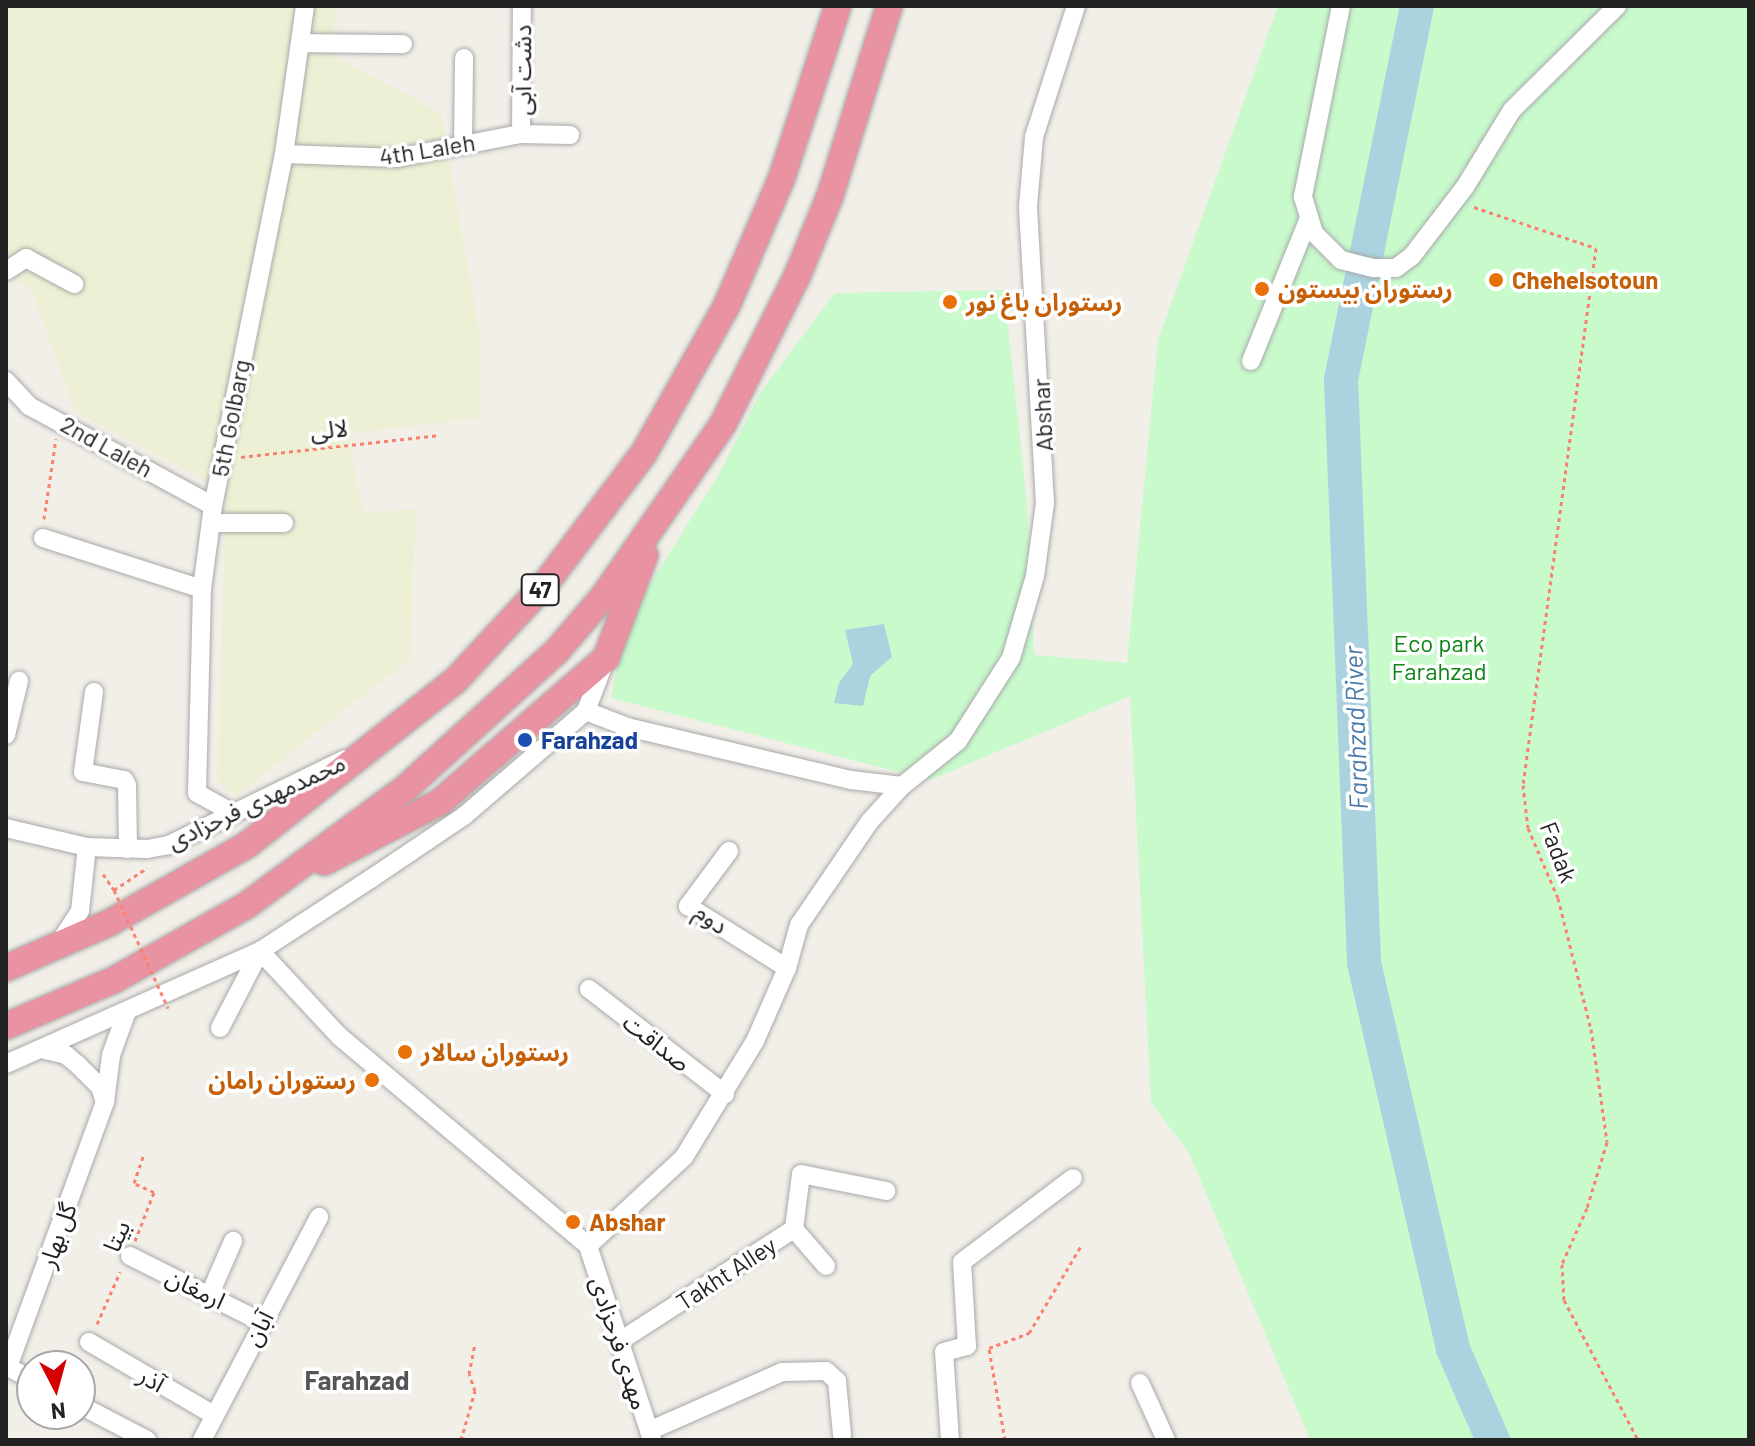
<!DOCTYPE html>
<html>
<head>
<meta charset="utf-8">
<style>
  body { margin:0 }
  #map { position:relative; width:1755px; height:1446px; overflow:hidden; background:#f2efe9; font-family:Barlow,"Noto Sans Arabic",sans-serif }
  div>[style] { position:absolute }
  .farmland>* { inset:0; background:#eef0d5 }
  .park>* { inset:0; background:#c8facc }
  .water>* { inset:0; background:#aad3df }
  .river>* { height:34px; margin:-17px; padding:0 17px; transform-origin:17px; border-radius:17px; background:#aad3df }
  .path>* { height:3px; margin-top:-1.5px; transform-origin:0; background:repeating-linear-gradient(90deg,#fa8072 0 4px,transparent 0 8px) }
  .roads { filter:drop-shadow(0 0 2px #a9a9a9) drop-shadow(0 0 2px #a9a9a9) }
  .minor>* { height:18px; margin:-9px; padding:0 9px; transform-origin:9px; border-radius:9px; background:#fff }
  .highway>* { height:26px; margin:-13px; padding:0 13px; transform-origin:13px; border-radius:13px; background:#e892a2 }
  .path-bridge>* { height:3px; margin-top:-1.5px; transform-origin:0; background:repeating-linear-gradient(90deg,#fa8072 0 4px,transparent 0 8px) }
  .dots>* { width:22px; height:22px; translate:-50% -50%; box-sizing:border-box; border:4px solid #fff; border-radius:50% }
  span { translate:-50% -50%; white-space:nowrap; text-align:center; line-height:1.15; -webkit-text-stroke:7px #fff; paint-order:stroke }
  .shield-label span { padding:2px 6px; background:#fff; border:2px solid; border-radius:6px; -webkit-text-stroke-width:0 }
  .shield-label { font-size:22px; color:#222; font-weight:700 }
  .street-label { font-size:24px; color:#222 }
  .food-label { font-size:24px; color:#c56008; font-weight:700 }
  .left { translate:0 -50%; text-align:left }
  .right { translate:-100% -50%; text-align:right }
  .park-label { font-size:24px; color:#0c8416 }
  .transit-label { font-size:24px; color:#164399; font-weight:700 }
  .water-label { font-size:26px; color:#4a7aab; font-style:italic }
  .neighbourhood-label { font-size:26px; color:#555; font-weight:700 }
  .frame { position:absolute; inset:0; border:8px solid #222; pointer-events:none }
  .north { position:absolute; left:16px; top:1350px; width:80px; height:80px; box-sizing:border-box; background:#fff; border:2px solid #a7a7a7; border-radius:50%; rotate:174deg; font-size:22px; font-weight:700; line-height:32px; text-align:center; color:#222 }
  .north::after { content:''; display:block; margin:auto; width:28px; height:36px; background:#d40000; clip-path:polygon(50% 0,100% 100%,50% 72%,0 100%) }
</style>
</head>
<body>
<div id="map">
  <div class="farmland">
    <i style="clip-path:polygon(6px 6px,336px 6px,331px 55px,441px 113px,481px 341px,480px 418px,348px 434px,363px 513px,416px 509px,410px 659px,235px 797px,217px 780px,226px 492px,75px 411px,32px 292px,6px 272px)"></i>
  </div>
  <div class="park">
    <i style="clip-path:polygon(1278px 6px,1749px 6px,1749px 1440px,1310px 1440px,1189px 1153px,1151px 1102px,1130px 696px,930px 780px,611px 698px,623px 635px,648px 587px,718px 476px,760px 393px,835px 293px,1004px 290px,1027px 504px,1034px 655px,1127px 663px,1158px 340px)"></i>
  </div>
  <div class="water">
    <i style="clip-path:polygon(884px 624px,892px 657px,870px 676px,863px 706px,834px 703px,839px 683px,853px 664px,845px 630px)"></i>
  </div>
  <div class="river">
    <i style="left:1417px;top:6px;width:381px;rotate:101.5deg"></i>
    <i style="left:1341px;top:379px;width:584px;rotate:87.74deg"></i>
    <i style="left:1364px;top:963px;width:396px;rotate:77deg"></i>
    <i style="left:1453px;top:1349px;width:99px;rotate:66.3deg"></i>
  </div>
  <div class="path">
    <i style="left:1474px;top:207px;width:129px;rotate:18.6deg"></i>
    <i style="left:1596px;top:248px;width:542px;rotate:97.74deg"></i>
    <i style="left:1523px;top:785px;width:43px;rotate:83.4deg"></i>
    <i style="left:1528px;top:828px;width:76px;rotate:66.8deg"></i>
    <i style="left:1558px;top:898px;width:135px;rotate:75.9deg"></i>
    <i style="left:1591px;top:1029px;width:114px;rotate:81.9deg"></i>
    <i style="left:1607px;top:1142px;width:69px;rotate:106.9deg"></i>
    <i style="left:1587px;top:1208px;width:61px;rotate:114.1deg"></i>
    <i style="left:1562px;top:1264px;width:36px;rotate:87deg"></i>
    <i style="left:1564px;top:1300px;width:158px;rotate:62.1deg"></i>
    <i style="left:241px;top:457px;width:200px;rotate:-6.3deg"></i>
    <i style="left:44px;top:519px;width:81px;rotate:-81.5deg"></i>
    <i style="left:103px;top:874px;width:19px;rotate:55deg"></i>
    <i style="left:114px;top:890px;width:40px;rotate:-34deg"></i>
    <i style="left:135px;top:1241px;width:53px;rotate:-68.8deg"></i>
    <i style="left:154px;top:1192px;width:22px;rotate:-156deg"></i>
    <i style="left:134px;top:1183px;width:31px;rotate:-71deg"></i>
    <i style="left:97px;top:1324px;width:57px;rotate:-66.1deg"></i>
    <i style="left:461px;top:1440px;width:51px;rotate:-74.1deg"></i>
    <i style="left:475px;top:1391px;width:18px;rotate:-109deg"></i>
    <i style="left:469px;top:1374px;width:31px;rotate:-79deg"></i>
    <i style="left:1005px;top:1440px;width:93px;rotate:-99.9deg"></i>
    <i style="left:989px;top:1348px;width:43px;rotate:-20.6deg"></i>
    <i style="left:1029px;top:1333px;width:101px;rotate:-59.1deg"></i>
  </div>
  <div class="roads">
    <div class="minor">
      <i style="left:1341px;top:6px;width:195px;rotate:101.3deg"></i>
      <i style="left:1303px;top:197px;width:38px;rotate:73deg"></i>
      <i style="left:1314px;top:233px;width:38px;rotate:45deg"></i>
      <i style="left:1341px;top:260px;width:34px;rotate:14deg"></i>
      <i style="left:1374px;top:268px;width:22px"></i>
      <i style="left:1396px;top:268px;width:20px;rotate:-37deg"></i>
      <i style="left:1412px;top:256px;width:87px;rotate:-52.5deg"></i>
      <i style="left:1465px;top:187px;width:90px;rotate:-58.6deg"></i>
      <i style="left:1512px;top:110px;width:148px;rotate:-44.7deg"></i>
      <i style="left:300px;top:43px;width:103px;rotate:0.6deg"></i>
      <i style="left:521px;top:134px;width:128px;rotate:-89.6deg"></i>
      <i style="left:463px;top:144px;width:86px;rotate:-89.3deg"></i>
      <i style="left:284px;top:154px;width:113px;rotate:2deg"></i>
      <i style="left:397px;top:158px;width:126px;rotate:-11deg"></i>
      <i style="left:521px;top:134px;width:49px;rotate:1.2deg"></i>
      <i style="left:6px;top:271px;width:24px;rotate:-33deg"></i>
      <i style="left:26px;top:258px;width:55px;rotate:28.4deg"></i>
      <i style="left:1251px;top:361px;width:154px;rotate:-67.9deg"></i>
      <i style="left:6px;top:381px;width:34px;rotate:47deg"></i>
      <i style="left:29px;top:406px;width:209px;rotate:28.5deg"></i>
      <i style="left:211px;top:523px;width:73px"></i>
      <i style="left:43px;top:538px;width:167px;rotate:17.8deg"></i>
      <i style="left:94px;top:692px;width:81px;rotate:97.8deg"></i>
      <i style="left:83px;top:772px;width:42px;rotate:11deg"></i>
      <i style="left:124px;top:780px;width:6px;rotate:59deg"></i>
      <i style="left:127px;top:785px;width:64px;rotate:89.1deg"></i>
      <i style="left:586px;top:711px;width:44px;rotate:21.3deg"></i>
      <i style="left:627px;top:727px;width:230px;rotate:13.3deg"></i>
      <i style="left:851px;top:780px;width:51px;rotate:6.7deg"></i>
      <i style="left:6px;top:735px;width:56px;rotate:-76.5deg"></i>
      <i style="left:233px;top:813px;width:41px;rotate:-150.9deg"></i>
      <i style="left:197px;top:793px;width:204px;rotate:-88.6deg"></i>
      <i style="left:202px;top:589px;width:84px;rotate:-82.5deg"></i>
      <i style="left:213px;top:506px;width:359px;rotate:-78.6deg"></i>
      <i style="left:284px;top:154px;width:149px;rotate:-81.9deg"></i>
      <i style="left:6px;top:828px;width:83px;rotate:13.2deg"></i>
      <i style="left:87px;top:847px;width:60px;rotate:1.9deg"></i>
      <i style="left:147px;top:849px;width:22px;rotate:-10deg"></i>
      <i style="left:169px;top:845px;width:196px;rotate:-26deg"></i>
      <i style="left:729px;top:851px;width:69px;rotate:126.7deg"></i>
      <i style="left:688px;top:906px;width:117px;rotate:32.1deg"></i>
      <i style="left:58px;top:945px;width:40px;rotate:-57.1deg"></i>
      <i style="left:80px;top:911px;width:64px;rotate:-83.8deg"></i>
      <i style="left:260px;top:951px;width:116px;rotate:47.1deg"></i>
      <i style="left:339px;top:1036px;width:326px;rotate:40.1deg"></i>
      <i style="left:589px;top:989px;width:172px;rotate:37.7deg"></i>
      <i style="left:220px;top:1028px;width:87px;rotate:-62.5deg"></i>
      <i style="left:45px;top:1050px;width:22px;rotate:13deg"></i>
      <i style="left:66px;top:1055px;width:17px;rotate:40deg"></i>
      <i style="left:79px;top:1066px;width:30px;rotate:45deg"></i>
      <i style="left:100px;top:1087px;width:16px;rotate:72deg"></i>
      <i style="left:6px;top:1064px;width:278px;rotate:-24deg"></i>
      <i style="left:260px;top:951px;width:134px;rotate:-33.1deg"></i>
      <i style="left:372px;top:878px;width:111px;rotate:-34deg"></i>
      <i style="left:464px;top:816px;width:161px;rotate:-40.7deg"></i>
      <i style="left:586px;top:711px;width:53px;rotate:-69.2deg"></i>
      <i style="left:794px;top:1229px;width:49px;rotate:49.1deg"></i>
      <i style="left:588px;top:1246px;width:131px;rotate:-42.8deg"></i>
      <i style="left:684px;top:1157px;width:136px;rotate:-58.5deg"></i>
      <i style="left:755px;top:1041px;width:80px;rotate:-66.3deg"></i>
      <i style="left:787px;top:968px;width:45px;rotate:-74.4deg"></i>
      <i style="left:799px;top:925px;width:126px;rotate:-55.7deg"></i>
      <i style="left:870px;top:821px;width:47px;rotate:-47.6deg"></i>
      <i style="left:902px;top:786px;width:72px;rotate:-38.8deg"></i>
      <i style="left:958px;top:741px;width:98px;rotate:-57.4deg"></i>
      <i style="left:1011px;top:658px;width:85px;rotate:-73.7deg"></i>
      <i style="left:1035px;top:576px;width:74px;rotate:-82.2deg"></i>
      <i style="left:1045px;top:503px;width:297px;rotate:-93.3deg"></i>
      <i style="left:1028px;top:206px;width:69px;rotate:-85deg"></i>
      <i style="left:1034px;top:137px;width:138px;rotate:-72.2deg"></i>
      <i style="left:588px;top:1246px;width:204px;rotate:71.7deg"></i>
      <i style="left:130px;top:1256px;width:147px;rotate:26.7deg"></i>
      <i style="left:210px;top:1294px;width:58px;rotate:-66.5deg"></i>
      <i style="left:620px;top:1341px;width:207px;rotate:-32.8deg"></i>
      <i style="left:794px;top:1229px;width:55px;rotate:-82.7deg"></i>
      <i style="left:801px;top:1174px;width:87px;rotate:11.3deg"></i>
      <i style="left:89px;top:1342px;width:145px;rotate:30.3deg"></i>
      <i style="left:6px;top:1366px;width:30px;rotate:28deg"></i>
      <i style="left:8px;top:1367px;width:282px;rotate:-69.9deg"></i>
      <i style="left:105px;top:1102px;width:47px;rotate:-82.7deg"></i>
      <i style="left:111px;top:1055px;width:44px;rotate:-69.9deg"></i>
      <i style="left:1140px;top:1383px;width:63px;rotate:65.5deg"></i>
      <i style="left:80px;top:1405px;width:76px;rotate:27.6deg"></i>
      <i style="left:649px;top:1431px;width:145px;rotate:-23.9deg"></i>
      <i style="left:782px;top:1372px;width:44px;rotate:-1.3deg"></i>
      <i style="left:826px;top:1371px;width:15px;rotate:42deg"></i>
      <i style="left:837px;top:1381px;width:54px;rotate:84.7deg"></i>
      <i style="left:202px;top:1440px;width:252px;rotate:-62.3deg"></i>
      <i style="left:950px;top:1440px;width:88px;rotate:-93.9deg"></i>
      <i style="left:944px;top:1352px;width:24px;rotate:-15deg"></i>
      <i style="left:967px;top:1346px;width:84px;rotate:-93.4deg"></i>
      <i style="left:962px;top:1262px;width:139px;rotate:-37.1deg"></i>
    </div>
    <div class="highway">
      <i style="left:324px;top:862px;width:131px;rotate:-27.3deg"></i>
      <i style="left:440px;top:802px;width:220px;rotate:-40.9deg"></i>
      <i style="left:606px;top:658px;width:110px;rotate:-69.3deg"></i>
      <i style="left:6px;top:968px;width:112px;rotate:-23.6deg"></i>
      <i style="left:109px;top:923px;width:159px;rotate:-29.5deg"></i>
      <i style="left:247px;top:845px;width:265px;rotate:-38.3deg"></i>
      <i style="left:455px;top:681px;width:134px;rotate:-47.1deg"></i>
      <i style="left:546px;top:583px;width:163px;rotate:-53deg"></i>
      <i style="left:644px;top:453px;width:170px;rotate:-60.7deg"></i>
      <i style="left:727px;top:305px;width:139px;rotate:-66.7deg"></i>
      <i style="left:782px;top:177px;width:180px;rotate:-71.9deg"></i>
      <i style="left:6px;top:1026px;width:117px;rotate:-23.1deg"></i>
      <i style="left:114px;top:980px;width:153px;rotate:-29.4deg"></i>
      <i style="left:247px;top:905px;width:199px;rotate:-36.4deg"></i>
      <i style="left:407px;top:787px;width:201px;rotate:-42.2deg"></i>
      <i style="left:556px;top:652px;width:74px;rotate:-49.4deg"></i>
      <i style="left:604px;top:596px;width:209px;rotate:-55.3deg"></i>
      <i style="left:723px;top:424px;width:168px;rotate:-63.4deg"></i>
      <i style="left:798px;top:274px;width:84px;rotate:-67.7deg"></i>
      <i style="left:830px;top:196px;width:199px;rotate:-72.7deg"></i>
    </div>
  </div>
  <div class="path-bridge">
    <i style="left:114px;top:890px;width:130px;rotate:65.4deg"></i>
  </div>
  <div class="dots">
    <i style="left:1496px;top:280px;background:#e8710a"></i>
    <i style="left:1262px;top:289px;background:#e8710a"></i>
    <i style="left:950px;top:302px;background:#e8710a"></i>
    <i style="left:525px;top:740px;background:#1a4fb4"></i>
    <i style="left:405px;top:1052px;background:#e8710a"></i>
    <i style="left:372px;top:1080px;background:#e8710a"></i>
    <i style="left:573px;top:1222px;background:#e8710a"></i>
  </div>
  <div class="shield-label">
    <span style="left:540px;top:590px">47</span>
  </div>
  <div class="street-label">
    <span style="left:522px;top:70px;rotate:-90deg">دشت آبی</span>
    <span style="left:427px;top:149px;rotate:-9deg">4th Laleh</span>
    <span style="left:1042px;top:415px;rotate:-93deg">Abshar</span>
    <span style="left:230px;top:418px;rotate:-79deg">5th Golbarg</span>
    <span style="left:329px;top:429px;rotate:-6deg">لالی</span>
    <span style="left:107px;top:446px;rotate:29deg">2nd Laleh</span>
    <span style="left:256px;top:801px;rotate:-25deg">محمدمهدی فرحزادی</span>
    <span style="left:1559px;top:852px;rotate:69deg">Fadak</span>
    <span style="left:712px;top:918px;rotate:37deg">دوم</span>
    <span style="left:657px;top:1042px;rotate:38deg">صداقت</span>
    <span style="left:57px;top:1235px;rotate:-70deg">گل بهار</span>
    <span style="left:116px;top:1236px;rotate:-66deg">بیتا</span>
    <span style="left:726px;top:1273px;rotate:-33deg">Takht Alley</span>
    <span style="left:196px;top:1288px;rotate:26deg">ارمغان</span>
    <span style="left:258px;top:1328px;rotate:-62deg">آبان</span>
    <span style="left:620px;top:1343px;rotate:72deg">مهدی فرحزادی</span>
    <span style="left:152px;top:1379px;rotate:30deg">آذر</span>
  </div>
  <div class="food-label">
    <span class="left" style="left:1512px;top:280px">Chehelsotoun</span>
    <span class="left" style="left:1278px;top:289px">رستوران بیستون</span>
    <span class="left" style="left:966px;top:302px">رستوران باغ نور</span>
    <span class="left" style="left:421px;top:1052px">رستوران سالار</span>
    <span class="right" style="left:356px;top:1080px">رستوران رامان</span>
    <span class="left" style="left:589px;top:1222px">Abshar</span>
  </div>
  <div class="park-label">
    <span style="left:1439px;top:657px">Eco park<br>Farahzad</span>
  </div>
  <div class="transit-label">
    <span class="left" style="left:541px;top:740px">Farahzad</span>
  </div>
  <div class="water-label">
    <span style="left:1355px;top:728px;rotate:-92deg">Farahzad River</span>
  </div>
  <div class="neighbourhood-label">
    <span style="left:357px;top:1380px">Farahzad</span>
  </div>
  <div class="frame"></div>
  <div class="north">N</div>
</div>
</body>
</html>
